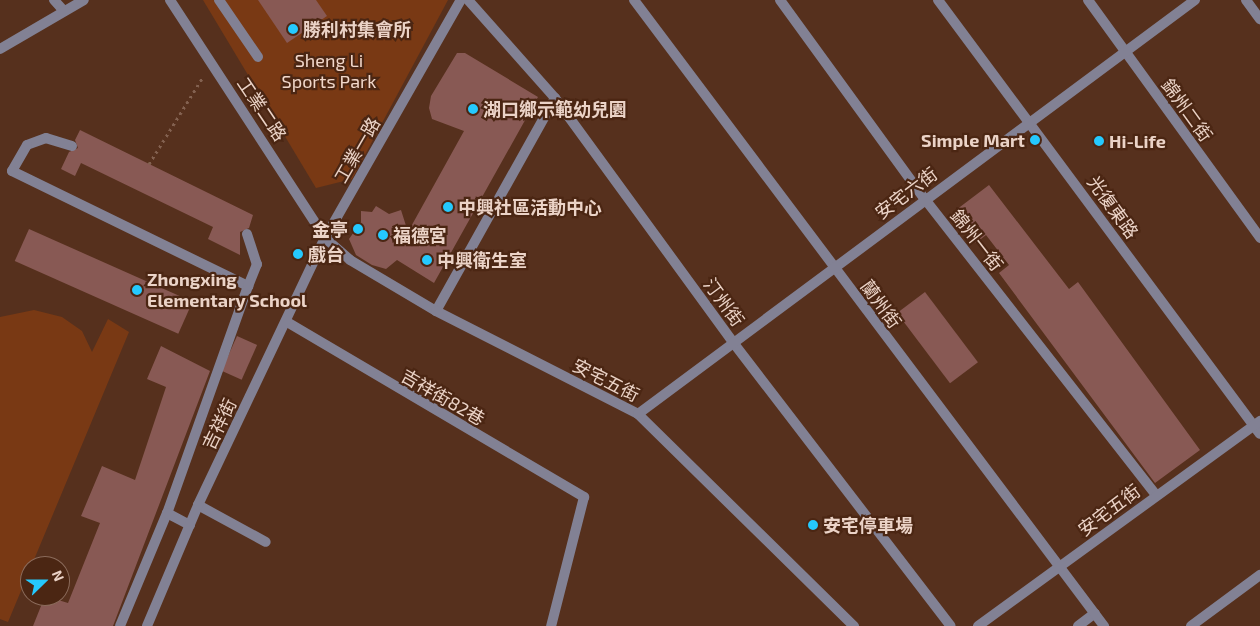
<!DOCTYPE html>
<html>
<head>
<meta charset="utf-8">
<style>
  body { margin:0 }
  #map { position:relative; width:1260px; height:626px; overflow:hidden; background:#56301d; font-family:"Exo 2","Noto Sans TC",sans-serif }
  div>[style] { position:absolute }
  .green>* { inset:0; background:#793914 }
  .building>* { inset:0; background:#885954; transform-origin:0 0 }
  .path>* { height:3px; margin-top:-1.5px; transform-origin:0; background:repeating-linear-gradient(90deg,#836150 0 2.5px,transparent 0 6.5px) }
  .lane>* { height:10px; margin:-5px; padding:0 5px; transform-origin:5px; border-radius:5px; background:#828194 }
  .street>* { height:10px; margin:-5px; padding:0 5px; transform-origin:5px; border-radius:5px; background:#828194 }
  .dots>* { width:14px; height:14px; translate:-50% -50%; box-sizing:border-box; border:2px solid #4b2613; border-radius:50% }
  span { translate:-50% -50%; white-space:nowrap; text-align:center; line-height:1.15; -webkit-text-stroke:4.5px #4b2613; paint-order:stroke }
  .poi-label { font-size:18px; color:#ebd3c7; font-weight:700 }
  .left { translate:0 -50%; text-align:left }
  .right { translate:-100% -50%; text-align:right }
  .park-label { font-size:18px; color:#f2d8cb }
  .street-label { font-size:18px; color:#ebd3c7 }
  .north { position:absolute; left:20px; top:556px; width:50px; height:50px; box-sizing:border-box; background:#4b2613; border:1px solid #8b6b5b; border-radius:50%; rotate:68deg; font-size:14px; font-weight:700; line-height:20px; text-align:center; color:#ebd3c7 }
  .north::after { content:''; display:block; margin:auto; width:18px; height:22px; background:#25c9fe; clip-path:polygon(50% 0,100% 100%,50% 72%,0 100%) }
</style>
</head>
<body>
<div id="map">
  <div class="green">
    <i style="clip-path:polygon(203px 0,448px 0,352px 179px,316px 188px)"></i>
    <i style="clip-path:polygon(34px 310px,62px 317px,82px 331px,92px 352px,108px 319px,129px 332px,8px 622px,0 619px,0 317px)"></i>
  </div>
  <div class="building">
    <i style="clip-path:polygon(258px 0,316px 0,327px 16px,287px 43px)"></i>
    <i style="clip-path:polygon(457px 53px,465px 53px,538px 97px,434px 283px,397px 260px,386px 269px,372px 265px,356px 255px,349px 239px,361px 222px,361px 211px,372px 212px,376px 206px,389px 214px,401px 210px,408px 232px,464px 131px,432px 119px,429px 108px,431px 96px)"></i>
    <i style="clip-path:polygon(80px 130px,253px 215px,249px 228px,240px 232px,240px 255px,208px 239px,213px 227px,81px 163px,75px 176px,61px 169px,69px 152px,78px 148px,75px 140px)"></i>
    <i style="clip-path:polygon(989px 185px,1069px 289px,1078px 282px,1200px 450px,1155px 483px,999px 273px,1009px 265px,996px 248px,986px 235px,976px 243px,952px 213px)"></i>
    <i style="left:29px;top:229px;width:179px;height:35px;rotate:24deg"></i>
    <i style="left:925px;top:292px;width:88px;height:35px;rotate:53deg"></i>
    <i style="left:237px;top:336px;width:22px;height:38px;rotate:24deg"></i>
    <i style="clip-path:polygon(161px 346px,210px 371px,113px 626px,33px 626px,45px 596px,68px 603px,100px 523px,81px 516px,102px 466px,135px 480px,166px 387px,147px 379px)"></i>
  </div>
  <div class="path">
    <i style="left:149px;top:164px;width:102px;rotate:-58.2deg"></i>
  </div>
  <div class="lane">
    <i style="left:219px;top:0;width:69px;rotate:55.6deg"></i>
    <i style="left:72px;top:146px;width:27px;rotate:-163deg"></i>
    <i style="left:46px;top:138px;width:20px;rotate:160deg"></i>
    <i style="left:27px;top:145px;width:30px;rotate:120deg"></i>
    <i style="left:12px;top:171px;width:263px;rotate:26deg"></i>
    <i style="left:248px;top:286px;width:241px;rotate:109.6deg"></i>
    <i style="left:167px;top:513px;width:122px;rotate:112.6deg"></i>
    <i style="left:247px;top:234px;width:32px;rotate:72deg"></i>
    <i style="left:257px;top:264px;width:24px;rotate:112deg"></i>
    <i style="left:436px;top:311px;width:244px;rotate:-60.8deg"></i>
    <i style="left:287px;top:322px;width:345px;rotate:30.5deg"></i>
    <i style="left:584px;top:497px;width:133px;rotate:104.3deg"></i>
    <i style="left:198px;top:505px;width:77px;rotate:28.6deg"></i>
    <i style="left:167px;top:513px;width:26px;rotate:28deg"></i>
    <i style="left:1078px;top:626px;width:21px;rotate:-37deg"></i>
  </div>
  <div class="street">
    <i style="left:54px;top:0;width:15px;rotate:48deg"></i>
    <i style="left:170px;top:0;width:284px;rotate:56.9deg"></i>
    <i style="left:325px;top:238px;width:33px;rotate:41deg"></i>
    <i style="left:350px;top:260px;width:100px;rotate:30.7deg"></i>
    <i style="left:436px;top:311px;width:227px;rotate:27deg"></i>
    <i style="left:638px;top:414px;width:303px;rotate:44.5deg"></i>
    <i style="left:468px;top:0;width:131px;rotate:48.4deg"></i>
    <i style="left:555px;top:98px;width:301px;rotate:53.9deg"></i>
    <i style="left:732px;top:341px;width:359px;rotate:52.5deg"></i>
    <i style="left:634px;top:0;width:783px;rotate:53.1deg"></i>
    <i style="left:780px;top:0;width:245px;rotate:54deg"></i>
    <i style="left:924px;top:198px;width:377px;rotate:52deg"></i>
    <i style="left:938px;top:0;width:540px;rotate:53.43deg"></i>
    <i style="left:1088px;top:0;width:294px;rotate:54.1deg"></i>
    <i style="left:1246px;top:0;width:24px;rotate:54deg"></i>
    <i style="left:0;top:49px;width:97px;rotate:-30.3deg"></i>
    <i style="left:638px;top:414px;width:694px;rotate:-36.62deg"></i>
    <i style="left:147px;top:626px;width:131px;rotate:-67.1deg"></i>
    <i style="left:198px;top:505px;width:296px;rotate:-64.6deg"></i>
    <i style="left:325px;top:238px;width:274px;rotate:-60.3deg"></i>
    <i style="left:978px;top:626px;width:349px;rotate:-36deg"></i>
    <i style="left:1191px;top:626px;width:86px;rotate:-36.5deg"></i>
  </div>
  <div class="dots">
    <i style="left:293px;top:29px;background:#25c9fe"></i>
    <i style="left:473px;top:109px;background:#25c9fe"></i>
    <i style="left:1035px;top:140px;background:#25c9fe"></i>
    <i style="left:1099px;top:141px;background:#25c9fe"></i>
    <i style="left:448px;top:207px;background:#25c9fe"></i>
    <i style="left:358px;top:229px;background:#25c9fe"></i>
    <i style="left:383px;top:235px;background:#25c9fe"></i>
    <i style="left:298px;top:254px;background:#25c9fe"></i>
    <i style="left:427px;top:260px;background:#25c9fe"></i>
    <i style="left:137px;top:290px;background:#25c9fe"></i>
    <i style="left:813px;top:525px;background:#25c9fe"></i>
  </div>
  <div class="poi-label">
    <span class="left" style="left:303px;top:29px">勝利村集會所</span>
    <span class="left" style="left:483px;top:109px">湖口鄉示範幼兒園</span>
    <span class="right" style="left:1025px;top:140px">Simple Mart</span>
    <span class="left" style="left:1109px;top:141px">Hi-Life</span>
    <span class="left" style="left:458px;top:207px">中興社區活動中心</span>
    <span class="right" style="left:348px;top:229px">金亭</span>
    <span class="left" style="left:393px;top:235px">福德宮</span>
    <span class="left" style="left:308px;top:254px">戲台</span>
    <span class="left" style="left:437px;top:260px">中興衛生室</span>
    <span class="left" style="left:147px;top:290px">Zhongxing<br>Elementary School</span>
    <span class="left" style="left:823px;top:525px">安宅停車場</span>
  </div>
  <div class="park-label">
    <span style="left:329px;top:71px">Sheng Li<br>Sports Park</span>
  </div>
  <div class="street-label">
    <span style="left:262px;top:109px;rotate:56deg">工業二路</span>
    <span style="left:1187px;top:110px;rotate:54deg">錦州二街</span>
    <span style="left:357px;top:150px;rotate:-60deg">工業一路</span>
    <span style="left:906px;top:193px;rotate:-37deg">安宅六街</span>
    <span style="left:1113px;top:207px;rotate:54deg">光復東路</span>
    <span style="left:977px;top:240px;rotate:52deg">錦州一街</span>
    <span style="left:724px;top:302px;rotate:54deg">汀州街</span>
    <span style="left:881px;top:304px;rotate:54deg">蘭州街</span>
    <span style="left:606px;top:380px;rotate:27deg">安宅五街</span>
    <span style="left:443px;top:397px;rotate:30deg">吉祥街82巷</span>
    <span style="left:219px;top:424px;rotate:-64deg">吉祥街</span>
    <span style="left:1109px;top:510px;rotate:-37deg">安宅五街</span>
  </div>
  <div class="north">N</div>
</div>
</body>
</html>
